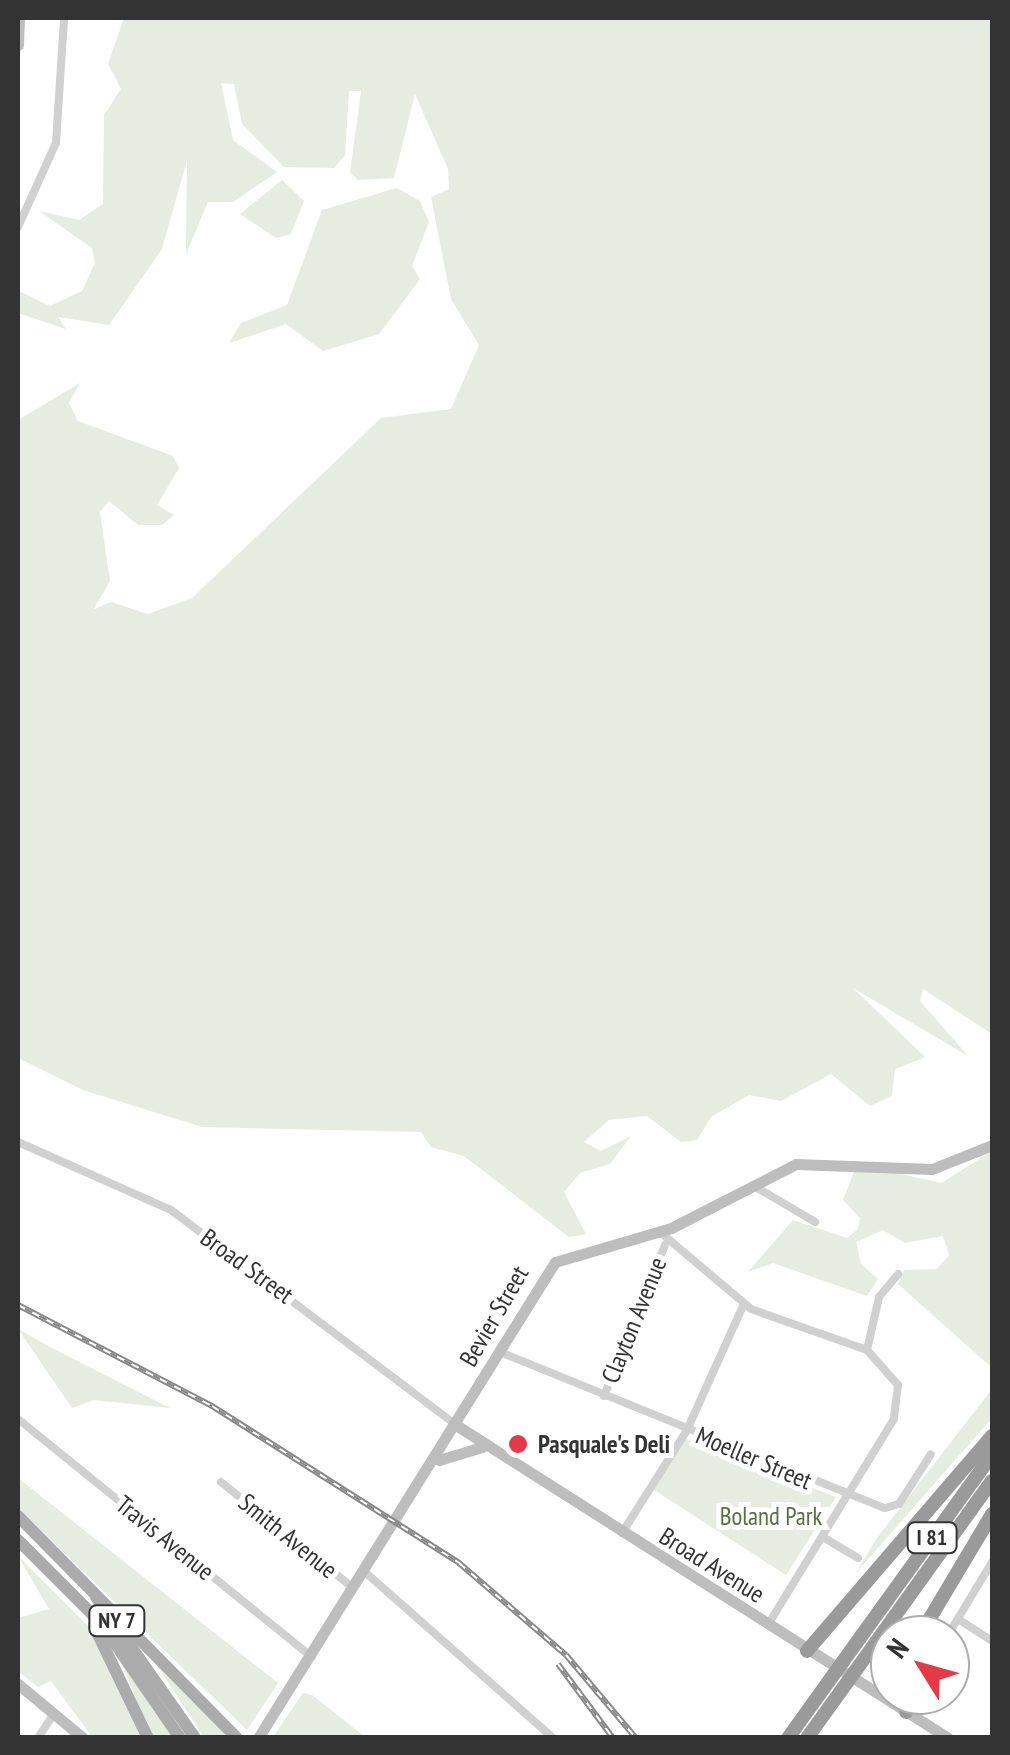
<!DOCTYPE html>
<html>
<head>
<meta charset="utf-8">
<style>
  body { margin:0 }
  #map { position:relative; width:1010px; height:1755px; overflow:hidden; background:#fff; font-family:"PT Sans Narrow",sans-serif }
  div>[style] { position:absolute }
  .green>* { inset:0; background:#e6ecdf }
  .street>* { height:8px; margin:-4px; padding:0 4px; transform-origin:4px; border-radius:4px; background:#d0d0d0 }
  .secondary>* { height:11px; margin:-5.5px; padding:0 5.5px; transform-origin:5.5px; border-radius:5.5px; background:#bdbdbd }
  .primary>* { height:12px; margin:-6px; padding:0 6px; transform-origin:6px; border-radius:6px; background:#ababab }
  .highway>* { height:14px; margin:-7px; padding:0 7px; transform-origin:7px; border-radius:7px; background:#9a9a9a }
  .rail>* { height:6px; margin-top:-3px; transform-origin:0; background:repeating-linear-gradient(90deg,#fff 0 8px,#888 0 16px); box-sizing:border-box; border-block:2px solid #888 }
  .highway-bridge>* { height:14px; margin:-7px; padding:0 7px; transform-origin:7px; border-radius:7px; background:#9a9a9a }
  .dots>* { width:28px; height:28px; translate:-50% -50%; box-sizing:border-box; border:5px solid #fff; border-radius:50% }
  span { translate:-50% -50%; white-space:nowrap; text-align:center; line-height:1.15; -webkit-text-stroke:10px #fff; paint-order:stroke }
  .shield-label span { padding:2px 8px; background:#fff; border:2px solid; border-radius:8px; -webkit-text-stroke-width:0 }
  .shield-label { font-size:22px; color:#333; font-weight:700 }
  .street-label { font-size:25px; color:#333 }
  .poi-label { font-size:25px; color:#333; font-weight:700 }
  .left { translate:0 -50%; text-align:left }
  .park-label { font-size:25px; color:#56703f }
  .frame { position:absolute; inset:0; border:20px solid #333; pointer-events:none }
  .north { position:absolute; left:870px; top:1615px; width:100px; height:100px; box-sizing:border-box; background:#fff; border:2px solid #adadad; border-radius:50%; rotate:307deg; font-size:28px; font-weight:700; line-height:40px; text-align:center; color:#333 }
  .north::after { content:''; display:block; margin:auto; width:35px; height:45px; background:#e63946; clip-path:polygon(50% 0,100% 100%,50% 72%,0 100%) }
</style>
</head>
<body>
<div id="map">
  <div class="green">
    <i style="clip-path:polygon(124px 18px,992px 18px,992px 1034px,923px 989px,920px 1001px,968px 1056px,853px 988px,925px 1057px,895px 1069px,892px 1096px,870px 1106px,831px 1074px,781px 1101px,749px 1095px,711px 1117px,697px 1140px,681px 1142px,647px 1116px,609px 1120px,584px 1142px,601px 1151px,631px 1136px,610px 1164px,580px 1173px,564px 1192px,586px 1234px,569px 1237px,464px 1156px,431px 1147px,421px 1132px,202px 1127px,83px 1090px,18px 1058px,18px 420px,80px 383px,69px 403px,78px 421px,173px 456px,179px 468px,157px 505px,174px 515px,162px 525px,138px 525px,109px 501px,100px 512px,110px 581px,93px 610px,111px 602px,148px 614px,192px 598px,381px 418px,451px 409px,479px 345px,451px 299px,431px 197px,449px 189px,448px 169px,415px 94px,394px 178px,358px 180px,350px 172px,361px 91px,349px 91px,345px 155px,334px 168px,284px 167px,242px 124px,234px 84px,221px 83px,233px 140px,277px 172px,233px 202px,208px 202px,186px 254px,187px 160px,162px 249px,109px 325px,58px 317px,66px 329px,18px 313px,19px 291px,50px 306px,82px 291px,95px 263px,92px 248px,39px 211px,79px 220px,103px 204px,104px 115px,121px 89px,108px 64px)"></i>
    <i style="clip-path:polygon(282px 180px,304px 201px,291px 234px,276px 238px,240px 214px)"></i>
    <i style="clip-path:polygon(397px 188px,420px 201px,429px 222px,412px 266px,420px 279px,379px 334px,323px 351px,286px 324px,229px 343px,241px 323px,287px 305px,322px 210px)"></i>
    <i style="clip-path:polygon(992px 1151px,992px 1368px,898px 1284px,904px 1270px,937px 1269px,949px 1255px,943px 1236px,905px 1243px,883px 1230px,856px 1242px,861px 1264px,878px 1279px,867px 1296px,773px 1263px,748px 1272px,793px 1220px,847px 1238px,858px 1229px,860px 1218px,843px 1200px,857px 1164px,941px 1183px)"></i>
    <i style="clip-path:polygon(18px 1329px,52px 1348px,170px 1408px,94px 1400px,72px 1408px)"></i>
    <i style="clip-path:polygon(992px 1389px,992px 1418px,855px 1574px,877px 1538px)"></i>
    <i style="clip-path:polygon(683px 1438px,836px 1497px,786px 1575px,651px 1488px)"></i>
    <i style="clip-path:polygon(18px 1478px,278px 1683px,247px 1730px,18px 1508px)"></i>
    <i style="clip-path:polygon(18px 1556px,95px 1633px,141px 1737px,92px 1737px,51px 1681px,38px 1687px,18px 1671px,18px 1618px,49px 1609px)"></i>
    <i style="clip-path:polygon(139px 1638px,229px 1737px,204px 1737px)"></i>
    <i style="clip-path:polygon(121px 1661px,173px 1737px,151px 1737px)"></i>
    <i style="clip-path:polygon(303px 1693px,312px 1695px,365px 1737px,273px 1737px)"></i>
  </div>
  <div class="street">
    <i style="left:18px;top:227px;width:92px;rotate:-65.7deg"></i>
    <i style="left:56px;top:143px;width:125px;rotate:-86.3deg"></i>
    <i style="left:18px;top:1142px;width:167px;rotate:24deg"></i>
    <i style="left:171px;top:1210px;width:357px;rotate:37deg"></i>
    <i style="left:754px;top:1186px;width:71px;rotate:30.5deg"></i>
    <i style="left:660px;top:1232px;width:119px;rotate:40.2deg"></i>
    <i style="left:751px;top:1309px;width:123px;rotate:19.5deg"></i>
    <i style="left:867px;top:1350px;width:47px;rotate:48.5deg"></i>
    <i style="left:898px;top:1385px;width:34px;rotate:97deg"></i>
    <i style="left:894px;top:1419px;width:241px;rotate:121.5deg"></i>
    <i style="left:867px;top:1350px;width:54px;rotate:-77.2deg"></i>
    <i style="left:879px;top:1297px;width:30px;rotate:-50deg"></i>
    <i style="left:500px;top:1352px;width:415px;rotate:22.1deg"></i>
    <i style="left:885px;top:1508px;width:15px;rotate:-16deg"></i>
    <i style="left:899px;top:1504px;width:59px;rotate:-57.4deg"></i>
    <i style="left:604px;top:1396px;width:163px;rotate:-68deg"></i>
    <i style="left:18px;top:1419px;width:378px;rotate:39deg"></i>
    <i style="left:221px;top:1482px;width:168px;rotate:38.7deg"></i>
    <i style="left:622px;top:1533px;width:122px;rotate:-57.7deg"></i>
    <i style="left:687px;top:1430px;width:138px;rotate:-65.7deg"></i>
    <i style="left:823px;top:1537px;width:41px;rotate:31deg"></i>
    <i style="left:366px;top:1573px;width:249px;rotate:41.4deg"></i>
    <i style="left:958px;top:1619px;width:40px;rotate:32.9deg"></i>
    <i style="left:948px;top:1635px;width:85px;rotate:-58.9deg"></i>
    <i style="left:38px;top:1738px;width:30px;rotate:-57deg"></i>
  </div>
  <div class="secondary">
    <i style="left:18px;top:45px;width:27px;rotate:-88deg"></i>
    <i style="left:456px;top:1425px;width:583px;rotate:32.46deg"></i>
    <i style="left:439px;top:1460px;width:45px;rotate:-16.8deg"></i>
    <i style="left:18px;top:1684px;width:85px;rotate:39.7deg"></i>
    <i style="left:258px;top:1738px;width:561px;rotate:-58.04deg"></i>
    <i style="left:555px;top:1262px;width:121px;rotate:-16.3deg"></i>
    <i style="left:671px;top:1228px;width:140px;rotate:-27.1deg"></i>
    <i style="left:796px;top:1164px;width:136px;rotate:2.1deg"></i>
    <i style="left:932px;top:1169px;width:65px;rotate:-21.8deg"></i>
  </div>
  <div class="primary">
    <i style="left:18px;top:1516px;width:312px;rotate:45.4deg"></i>
    <i style="left:18px;top:1540px;width:117px;rotate:45deg"></i>
    <i style="left:101px;top:1623px;width:140px;rotate:55.5deg"></i>
    <i style="left:96px;top:1597px;width:172px;rotate:54.9deg"></i>
    <i style="left:94px;top:1626px;width:124px;rotate:64.3deg"></i>
  </div>
  <div class="highway">
    <i style="left:862px;top:1635px;width:222px;rotate:-54.2deg"></i>
    <i style="left:920px;top:1635px;width:141px;rotate:-59.2deg"></i>
    <i style="left:874px;top:1645px;width:202px;rotate:-54.3deg"></i>
    <i style="left:807px;top:1651px;width:284px;rotate:-49.3deg"></i>
    <i style="left:906px;top:1712px;width:18px;rotate:-71deg"></i>
  </div>
  <div class="rail">
    <i style="left:18px;top:1305px;width:219px;rotate:27.5deg"></i>
    <i style="left:212px;top:1406px;width:293px;rotate:32.4deg"></i>
    <i style="left:459px;top:1563px;width:141px;rotate:40.7deg"></i>
    <i style="left:566px;top:1655px;width:109px;rotate:49.9deg"></i>
    <i style="left:558px;top:1664px;width:92px;rotate:53.4deg"></i>
  </div>
  <div class="highway-bridge">
    <i style="left:788px;top:1738px;width:127px;rotate:-54.3deg"></i>
    <i style="left:807px;top:1738px;width:115px;rotate:-54.2deg"></i>
  </div>
  <div class="dots">
    <i style="left:518px;top:1444px;background:#e63946"></i>
  </div>
  <div class="shield-label">
    <span style="left:932px;top:1538px">I 81</span>
    <span style="left:117px;top:1621px">NY 7</span>
  </div>
  <div class="street-label">
    <span style="left:247px;top:1266px;rotate:36deg">Broad Street</span>
    <span style="left:494px;top:1316px;rotate:-60deg">Bevier Street</span>
    <span style="left:634px;top:1320px;rotate:-68deg">Clayton Avenue</span>
    <span style="left:754px;top:1458px;rotate:23deg">Moeller Street</span>
    <span style="left:288px;top:1536px;rotate:39deg">Smith Avenue</span>
    <span style="left:165px;top:1538px;rotate:39deg">Travis Avenue</span>
    <span style="left:712px;top:1565px;rotate:32deg">Broad Avenue</span>
  </div>
  <div class="poi-label">
    <span class="left" style="left:538px;top:1444px">Pasquale's Deli</span>
  </div>
  <div class="park-label">
    <span style="left:771px;top:1516px">Boland Park</span>
  </div>
  <div class="frame"></div>
  <div class="north">N</div>
</div>
</body>
</html>
